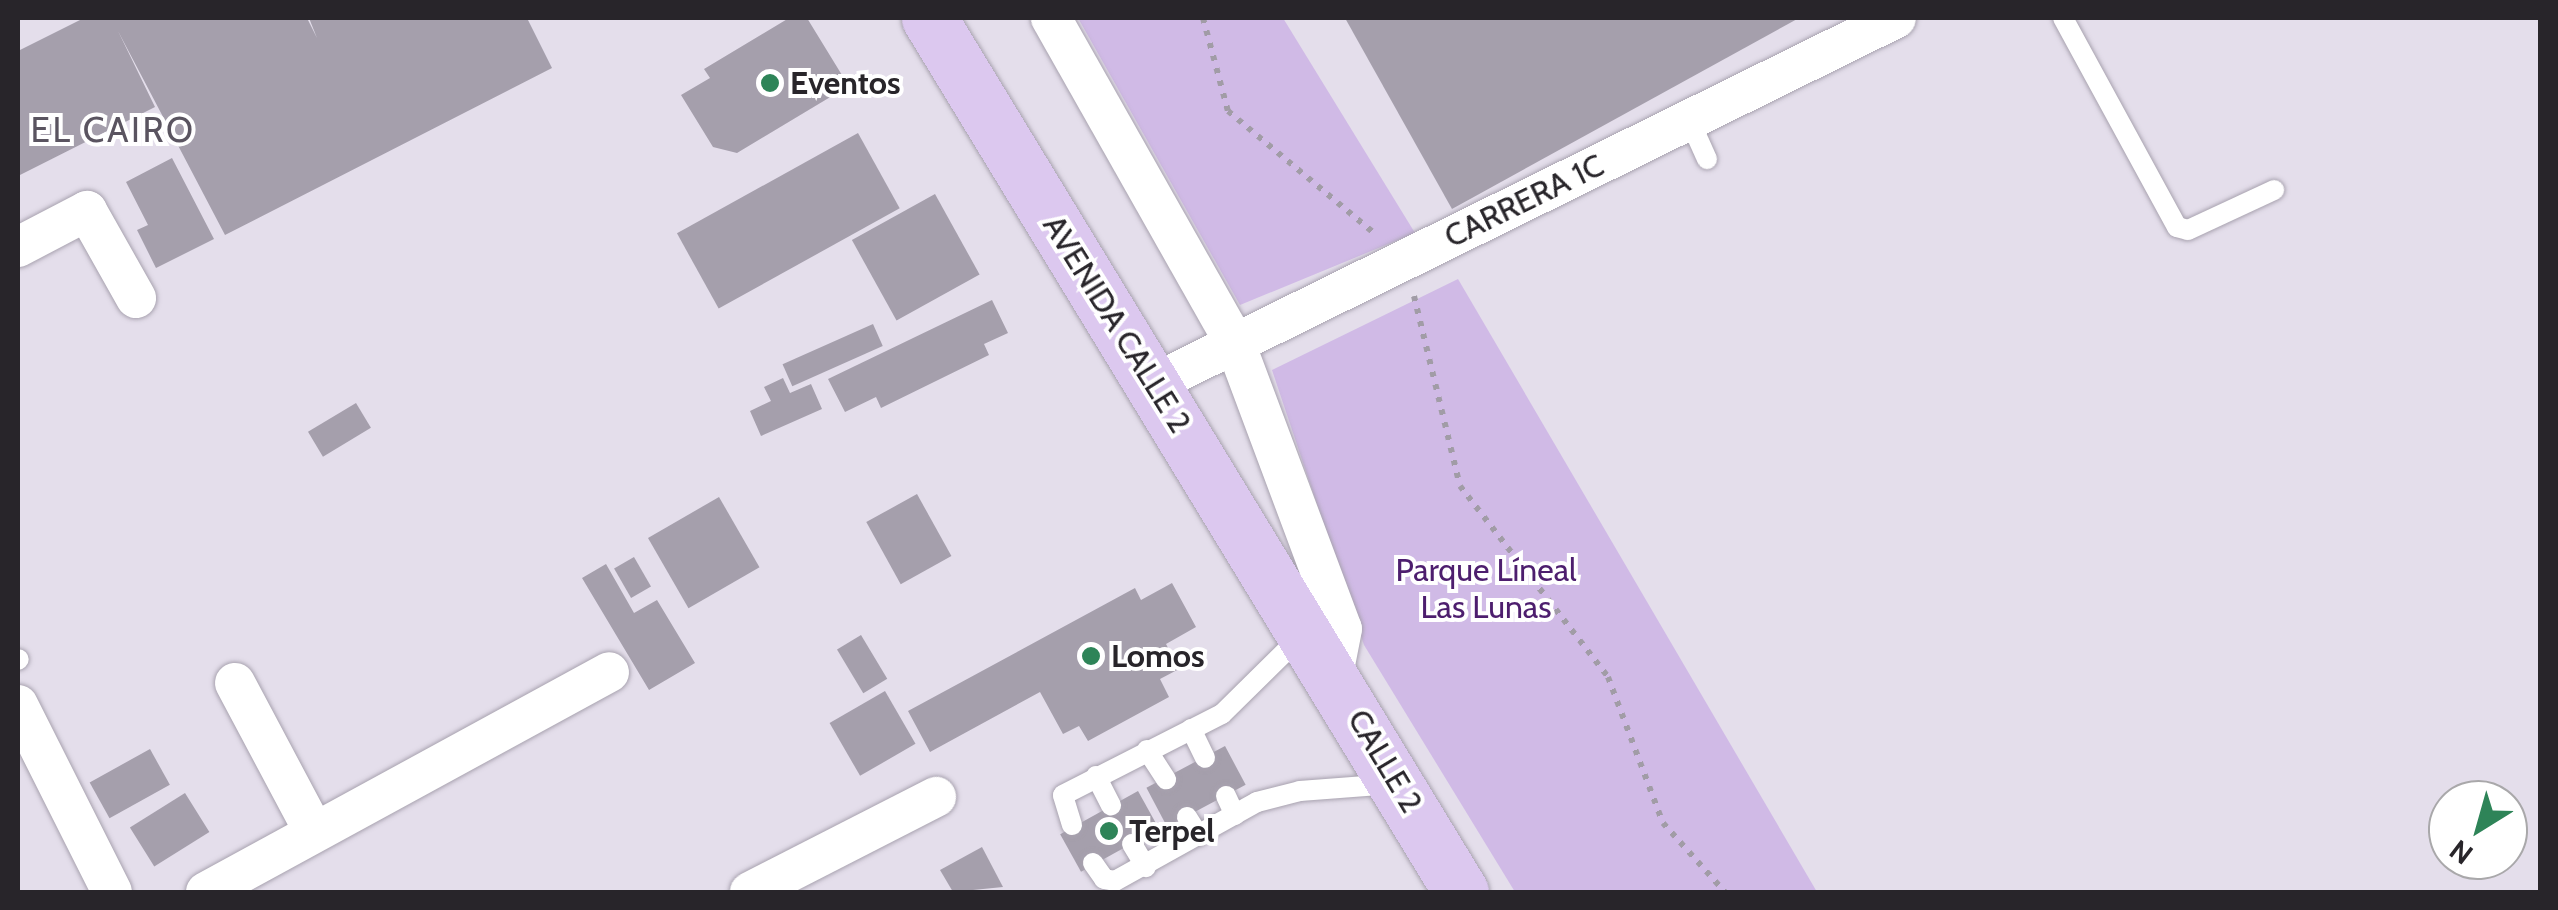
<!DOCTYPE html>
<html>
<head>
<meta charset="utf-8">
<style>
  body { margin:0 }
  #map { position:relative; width:2558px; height:910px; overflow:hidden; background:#e4deeb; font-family:Cabin,sans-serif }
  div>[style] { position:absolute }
  .green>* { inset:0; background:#d0bae6 }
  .building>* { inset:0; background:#a59fac; transform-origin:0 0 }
  .path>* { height:6px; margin-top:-3px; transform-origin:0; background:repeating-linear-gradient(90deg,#a19ca6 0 5px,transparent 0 13px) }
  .roads { filter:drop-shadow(0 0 2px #a8a2af) drop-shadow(0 0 2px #a8a2af) }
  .service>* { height:20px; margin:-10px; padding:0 10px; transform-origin:10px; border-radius:10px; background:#fff }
  .minor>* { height:40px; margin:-20px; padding:0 20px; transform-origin:20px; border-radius:20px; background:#fff }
  .primary>* { height:55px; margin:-27.5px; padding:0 27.5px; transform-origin:27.5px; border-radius:27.5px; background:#dcc8ef }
  .dots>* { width:28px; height:28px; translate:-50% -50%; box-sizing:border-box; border:5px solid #fff; border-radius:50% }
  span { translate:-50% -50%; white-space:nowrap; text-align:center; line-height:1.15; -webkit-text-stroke:8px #fff; paint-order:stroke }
  .poi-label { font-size:32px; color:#28252a; font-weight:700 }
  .left { translate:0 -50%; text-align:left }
  .street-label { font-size:32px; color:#28252a }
  .park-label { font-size:32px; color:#4d1e6e }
  .neighbourhood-label { font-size:35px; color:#5a5460; letter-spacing:2.5px }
  .frame { position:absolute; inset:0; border:20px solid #28252a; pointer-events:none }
  .north { position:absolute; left:2428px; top:780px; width:100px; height:100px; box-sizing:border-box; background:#fff; border:2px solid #a9a8aa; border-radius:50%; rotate:217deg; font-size:28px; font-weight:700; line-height:40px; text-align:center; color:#28252a }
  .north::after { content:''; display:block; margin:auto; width:35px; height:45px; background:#2e8458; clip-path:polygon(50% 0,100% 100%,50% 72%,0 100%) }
</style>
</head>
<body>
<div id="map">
  <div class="green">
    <i style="clip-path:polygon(1078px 18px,1283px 18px,1415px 233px,1240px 305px)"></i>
    <i style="clip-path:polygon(1458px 279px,1817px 892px,1515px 892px,1364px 645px,1272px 370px)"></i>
  </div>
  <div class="building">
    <i style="clip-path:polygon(84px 18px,307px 18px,317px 38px,309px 18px,527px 18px,552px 68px,225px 235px,118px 31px,155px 107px,18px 176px,18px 51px)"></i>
    <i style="clip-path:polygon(789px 18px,807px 18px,845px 80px,834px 87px,837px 93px,737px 153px,713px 147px,681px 95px,710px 78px,704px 69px)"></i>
    <i style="clip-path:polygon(1345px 18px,1799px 18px,1452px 209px)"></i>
    <i style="left:858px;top:133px;width:86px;height:207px;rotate:61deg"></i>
    <i style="clip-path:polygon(172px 158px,214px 239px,156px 268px,137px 230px,148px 225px,126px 182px)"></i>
    <i style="left:935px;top:194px;width:92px;height:95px;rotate:61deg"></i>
    <i style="clip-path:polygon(992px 300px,1008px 333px,984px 344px,989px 355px,881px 408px,876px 397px,845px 412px,828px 379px)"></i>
    <i style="left:873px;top:324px;width:24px;height:99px;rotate:66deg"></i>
    <i style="clip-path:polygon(783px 378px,790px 393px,811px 384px,822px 409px,761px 436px,750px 411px,771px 401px,764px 387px)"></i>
    <i style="left:356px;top:403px;width:29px;height:56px;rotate:59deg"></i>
    <i style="left:917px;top:494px;width:71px;height:58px;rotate:61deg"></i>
    <i style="left:719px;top:497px;width:81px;height:82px;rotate:60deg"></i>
    <i style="left:634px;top:557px;width:34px;height:23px;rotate:60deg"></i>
    <i style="clip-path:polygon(606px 564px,634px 613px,657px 600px,695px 663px,649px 690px,582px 578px)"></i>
    <i style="clip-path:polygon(1172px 583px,1196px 627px,1166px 644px,1179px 669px,1160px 679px,1169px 697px,1088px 741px,1079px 726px,1063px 734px,1040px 692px,930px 752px,908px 711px,1135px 588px,1141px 600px)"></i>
    <i style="left:861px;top:635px;width:51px;height:28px;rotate:59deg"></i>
    <i style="left:885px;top:691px;width:61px;height:64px;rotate:60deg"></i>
    <i style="left:1225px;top:746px;width:44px;height:89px;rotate:62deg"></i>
    <i style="left:150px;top:749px;width:41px;height:69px;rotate:61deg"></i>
    <i style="left:1138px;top:791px;width:43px;height:89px;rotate:61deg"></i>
    <i style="left:185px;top:793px;width:46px;height:65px;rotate:58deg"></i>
    <i style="clip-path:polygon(982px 847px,1003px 887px,953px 892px,940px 870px)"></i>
  </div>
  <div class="path">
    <i style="left:1203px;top:18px;width:96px;rotate:75deg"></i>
    <i style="left:1228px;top:111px;width:192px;rotate:39.9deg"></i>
    <i style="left:1414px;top:296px;width:195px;rotate:76.4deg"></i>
    <i style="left:1460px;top:486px;width:242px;rotate:52.2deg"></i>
    <i style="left:1608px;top:677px;width:156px;rotate:69.4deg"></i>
    <i style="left:1663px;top:823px;width:93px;rotate:48.1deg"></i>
  </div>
  <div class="roads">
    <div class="service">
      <i style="left:2063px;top:18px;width:238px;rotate:61.4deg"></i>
      <i style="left:2177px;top:227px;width:11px;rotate:15deg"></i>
      <i style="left:2188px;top:230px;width:95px;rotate:-24.9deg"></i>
      <i style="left:1689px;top:119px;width:44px;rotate:65.8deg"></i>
      <i style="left:18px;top:660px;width:1px;rotate:-45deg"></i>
      <i style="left:1191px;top:729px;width:32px;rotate:64deg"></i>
      <i style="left:1147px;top:750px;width:35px;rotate:57deg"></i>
      <i style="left:1096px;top:776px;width:33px;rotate:63deg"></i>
      <i style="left:1226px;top:796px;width:21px;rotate:65deg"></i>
      <i style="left:1187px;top:817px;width:22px;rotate:58deg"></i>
      <i style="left:1072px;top:825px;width:31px;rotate:-107deg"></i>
      <i style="left:1063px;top:795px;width:178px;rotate:-27deg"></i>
      <i style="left:1222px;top:714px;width:111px;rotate:-44.6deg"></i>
      <i style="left:1132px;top:844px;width:27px;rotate:59deg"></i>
      <i style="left:1093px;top:863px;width:19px;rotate:55deg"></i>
      <i style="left:1104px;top:879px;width:11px;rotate:10deg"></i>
      <i style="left:1115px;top:881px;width:162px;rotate:-29.1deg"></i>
      <i style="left:1257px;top:802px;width:44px;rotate:-14.3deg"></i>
      <i style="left:1300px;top:791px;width:92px;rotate:-4.4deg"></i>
    </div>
    <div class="minor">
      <i style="left:1051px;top:18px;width:373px;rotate:60.5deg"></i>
      <i style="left:1235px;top:343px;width:305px;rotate:69.5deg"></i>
      <i style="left:1342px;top:629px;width:47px;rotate:101.1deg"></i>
      <i style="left:18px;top:247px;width:78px;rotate:-27.6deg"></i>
      <i style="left:87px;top:211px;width:100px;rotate:60.6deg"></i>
      <i style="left:1153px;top:384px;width:828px;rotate:-26.22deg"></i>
      <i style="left:235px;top:683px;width:166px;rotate:62deg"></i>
      <i style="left:18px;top:705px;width:209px;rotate:63.3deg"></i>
      <i style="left:206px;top:892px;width:459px;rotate:-28.6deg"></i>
      <i style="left:750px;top:892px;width:209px;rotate:-27.1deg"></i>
    </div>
    <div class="primary">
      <i style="left:929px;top:18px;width:1023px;rotate:58.67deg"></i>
    </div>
  </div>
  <div class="dots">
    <i style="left:770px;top:83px;background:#2e8458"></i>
    <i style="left:1091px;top:656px;background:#2e8458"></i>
    <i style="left:1109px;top:831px;background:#2e8458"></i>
  </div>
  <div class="poi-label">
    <span class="left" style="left:790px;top:83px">Eventos</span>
    <span class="left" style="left:1111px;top:656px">Lomos</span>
    <span class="left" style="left:1129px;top:831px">Terpel</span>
  </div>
  <div class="street-label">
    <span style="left:1524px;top:201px;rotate:-26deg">CARRERA 1C</span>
    <span style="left:1117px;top:324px;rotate:58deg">AVENIDA CALLE 2</span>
    <span style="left:1385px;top:761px;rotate:59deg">CALLE 2</span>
  </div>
  <div class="park-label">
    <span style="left:1486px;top:589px">Parque Líneal<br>Las Lunas</span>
  </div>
  <div class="neighbourhood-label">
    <span style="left:113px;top:130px">EL CAIRO</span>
  </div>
  <div class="frame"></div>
  <div class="north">N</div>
</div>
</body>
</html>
